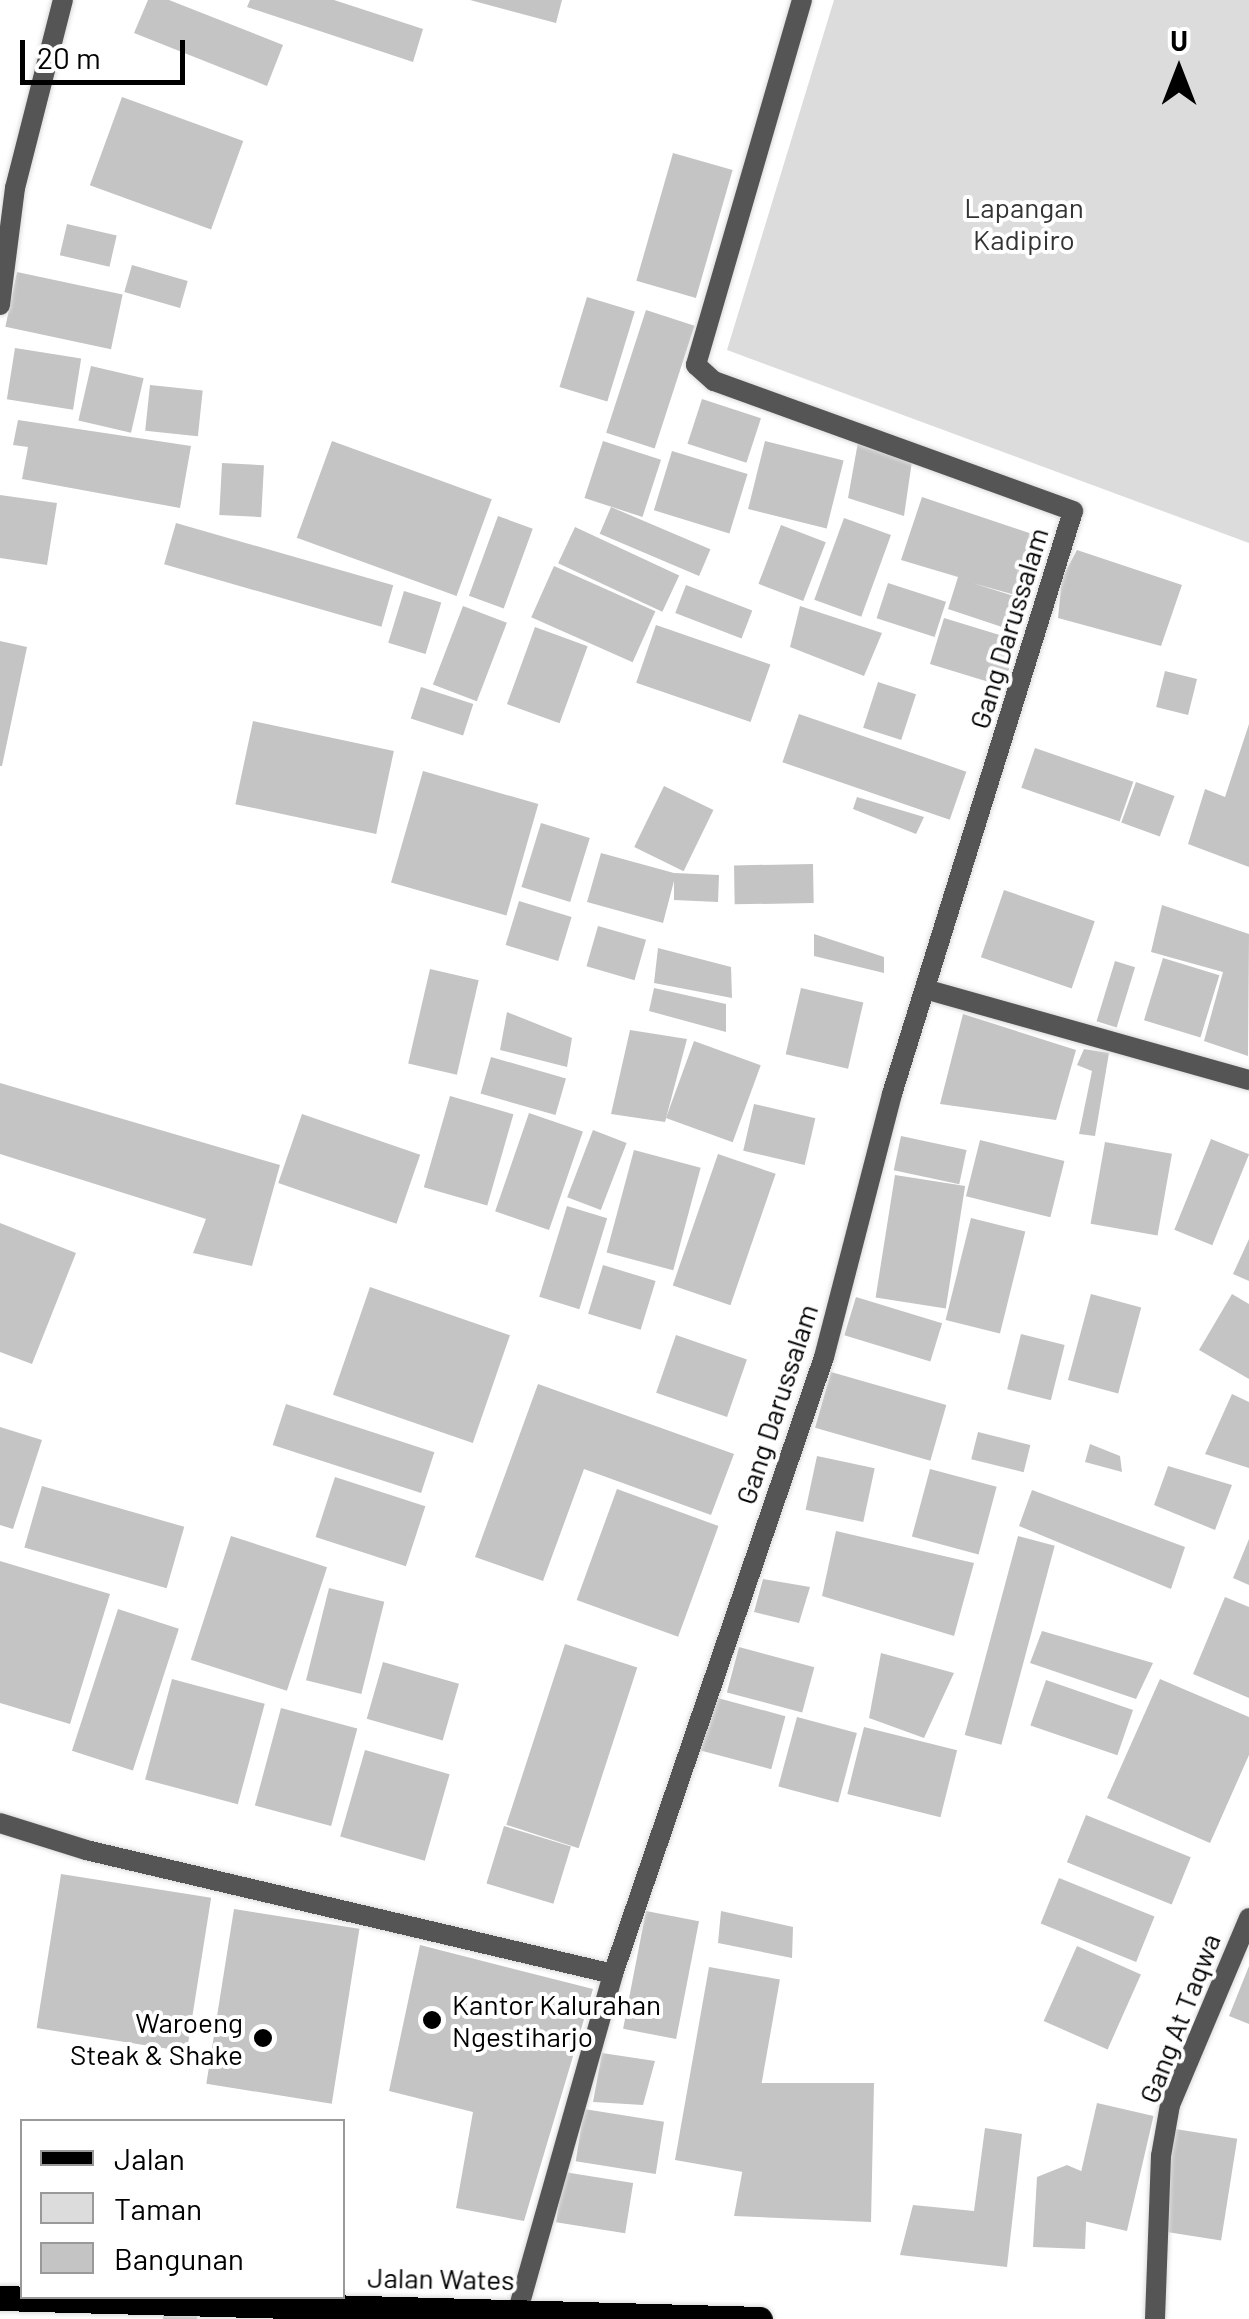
<!DOCTYPE html>
<html>
<head>
<meta charset="utf-8">
<style>
  body { margin:0 }
  #map { position:relative; width:1249px; height:2319px; overflow:hidden; background:#fff; font-family:Barlow,sans-serif }
  div>[style] { position:absolute }
  .green>* { inset:0; background:#dcdcdc }
  .building>* { inset:0; background:#c4c4c4; transform-origin:0 0 }
  .roads { filter:drop-shadow(0 0 2px #dbdbdb) drop-shadow(0 0 2px #dbdbdb) }
  .lane>* { height:20px; margin:-10px; padding:0 10px; transform-origin:10px; border-radius:10px; background:#555 }
  .street>* { height:20px; margin:-10px; padding:0 10px; transform-origin:10px; border-radius:10px; background:#555 }
  .primary>* { height:25px; margin:-12.5px; padding:0 12.5px; transform-origin:12.5px; border-radius:12.5px; background:#000 }
  .dots>* { width:28px; height:28px; translate:-50% -50%; box-sizing:border-box; border:5px solid #fff; border-radius:50% }
  span { translate:-50% -50%; white-space:nowrap; text-align:center; line-height:1.15; -webkit-text-stroke:8px #fff; paint-order:stroke }
  .park-label { font-size:28px; color:#333 }
  .street-label { font-size:28px; color:#000 }
  .poi-label { font-size:28px; color:#000 }
  .left { translate:0 -50%; text-align:left }
  .right { translate:-100% -50%; text-align:right }
  .legend { position:absolute; left:20px; top:2119px; width:325px; height:180px; box-sizing:border-box; background:#fff; border:2px solid #999; margin:0; padding:12px 18px; list-style:none; font-size:30px; color:#000 }
  .legend li { display:flex; align-items:center; gap:20px; height:50px }
  .legend b { width:50px; border:2px solid #999 }
  .north { position:absolute; left:1129px; top:20px; width:100px; height:100px; -webkit-text-stroke:8px #fff; paint-order:stroke; rotate:0deg; font-size:28px; font-weight:700; line-height:40px; text-align:center; color:#000 }
  .north::after { content:''; display:block; margin:auto; width:35px; height:45px; background:#000; clip-path:polygon(50% 0,100% 100%,50% 72%,0 100%) }
  .scale { position:absolute; left:20px; top:40px; width:165px; height:45px; box-sizing:border-box; border:5px solid #000; border-top:0; padding-left:12px; font-size:30px; line-height:35px; white-space:nowrap; color:#000; -webkit-text-stroke:8px #fff; paint-order:stroke }
</style>
</head>
<body>
<div id="map">
  <div class="green">
    <i style="clip-path:polygon(834px 0,1249px 0,1249px 543px,727px 350px)"></i>
  </div>
  <div class="building">
    <i style="clip-path:polygon(148px 0,169px 0,283px 45px,267px 86px,134px 33px)"></i>
    <i style="clip-path:polygon(250px 0,334px 0,423px 29px,413px 62px,247px 7px)"></i>
    <i style="clip-path:polygon(470px 0,562px 0,556px 23px)"></i>
    <i style="left:122px;top:97px;width:129px;height:94px;rotate:20deg"></i>
    <i style="left:673px;top:153px;width:62px;height:133px;rotate:16deg"></i>
    <i style="left:67px;top:224px;width:51px;height:32px;rotate:13deg"></i>
    <i style="left:132px;top:265px;width:58px;height:28px;rotate:16deg"></i>
    <i style="left:17px;top:272px;width:108px;height:56px;rotate:12deg"></i>
    <i style="left:587px;top:297px;width:50px;height:94px;rotate:17deg"></i>
    <i style="left:646px;top:310px;width:51px;height:129px;rotate:18deg"></i>
    <i style="left:15px;top:348px;width:67px;height:52px;rotate:9deg"></i>
    <i style="left:91px;top:366px;width:54px;height:56px;rotate:13deg"></i>
    <i style="left:150px;top:385px;width:53px;height:46px;rotate:6deg"></i>
    <i style="left:702px;top:399px;width:62px;height:47px;rotate:18deg"></i>
    <i style="clip-path:polygon(18px 420px,191px 446px,180px 508px,22px 479px,28px 447px,13px 445px)"></i>
    <i style="left:332px;top:441px;width:170px;height:103px;rotate:20deg"></i>
    <i style="left:603px;top:441px;width:61px;height:60px;rotate:18deg"></i>
    <i style="left:765px;top:441px;width:81px;height:70px;rotate:14deg"></i>
    <i style="clip-path:polygon(858px 442px,912px 461px,904px 516px,848px 498px)"></i>
    <i style="left:672px;top:451px;width:79px;height:62px;rotate:17deg"></i>
    <i style="left:222px;top:463px;width:42px;height:52px;rotate:3deg"></i>
    <i style="clip-path:polygon(0 495px,57px 503px,47px 565px,0 558px)"></i>
    <i style="clip-path:polygon(922px 497px,1038px 536px,1019px 596px,972px 583px,1027px 600px,1017px 632px,948px 609px,958px 577px,901px 560px)"></i>
    <i style="left:611px;top:507px;width:108px;height:29px;rotate:23deg"></i>
    <i style="left:498px;top:516px;width:37px;height:85px;rotate:20deg"></i>
    <i style="left:844px;top:518px;width:50px;height:87px;rotate:20deg"></i>
    <i style="left:176px;top:523px;width:226px;height:43px;rotate:16deg"></i>
    <i style="left:781px;top:525px;width:48px;height:63px;rotate:21deg"></i>
    <i style="left:575px;top:527px;width:115px;height:40px;rotate:25deg"></i>
    <i style="clip-path:polygon(1077px 550px,1182px 585px,1161px 646px,1058px 618px,1062px 578px)"></i>
    <i style="left:554px;top:566px;width:111px;height:56px;rotate:24deg"></i>
    <i style="left:888px;top:583px;width:61px;height:37px;rotate:18deg"></i>
    <i style="left:686px;top:585px;width:71px;height:30px;rotate:21deg"></i>
    <i style="left:404px;top:591px;width:39px;height:54px;rotate:17deg"></i>
    <i style="left:463px;top:606px;width:47px;height:84px;rotate:21deg"></i>
    <i style="clip-path:polygon(800px 606px,882px 633px,864px 676px,790px 647px)"></i>
    <i style="left:944px;top:618px;width:77px;height:48px;rotate:17deg"></i>
    <i style="left:656px;top:625px;width:121px;height:61px;rotate:19deg"></i>
    <i style="left:535px;top:627px;width:56px;height:82px;rotate:20deg"></i>
    <i style="clip-path:polygon(0 641px,27px 647px,2px 766px,0 766px)"></i>
    <i style="left:1165px;top:671px;width:33px;height:37px;rotate:14deg"></i>
    <i style="left:878px;top:682px;width:40px;height:48px;rotate:18deg"></i>
    <i style="left:421px;top:687px;width:55px;height:33px;rotate:18deg"></i>
    <i style="left:799px;top:714px;width:177px;height:51px;rotate:19deg"></i>
    <i style="left:253px;top:721px;width:144px;height:85px;rotate:12deg"></i>
    <i style="clip-path:polygon(1249px 724px,1249px 867px,1188px 844px,1205px 789px,1225px 797px)"></i>
    <i style="left:1035px;top:748px;width:104px;height:42px;rotate:19deg"></i>
    <i style="left:423px;top:771px;width:120px;height:116px;rotate:16deg"></i>
    <i style="left:1136px;top:782px;width:41px;height:43px;rotate:20deg"></i>
    <i style="left:664px;top:786px;width:55px;height:68px;rotate:26deg"></i>
    <i style="clip-path:polygon(857px 797px,924px 817px,916px 834px,853px 809px)"></i>
    <i style="left:541px;top:823px;width:51px;height:67px;rotate:17deg"></i>
    <i style="clip-path:polygon(601px 853px,674px 873px,719px 875px,718px 902px,674px 900px,674px 881px,663px 923px,587px 902px)"></i>
    <i style="left:813px;top:864px;width:39px;height:79px;rotate:89deg"></i>
    <i style="left:1004px;top:890px;width:96px;height:71px;rotate:19deg"></i>
    <i style="left:519px;top:901px;width:55px;height:46px;rotate:17deg"></i>
    <i style="clip-path:polygon(1162px 905px,1249px 934px,1248px 1056px,1204px 1041px,1223px 972px,1151px 952px)"></i>
    <i style="left:598px;top:926px;width:50px;height:42px;rotate:16deg"></i>
    <i style="clip-path:polygon(814px 934px,884px 957px,884px 973px,814px 956px)"></i>
    <i style="clip-path:polygon(658px 948px,731px 967px,732px 998px,654px 983px)"></i>
    <i style="left:1163px;top:958px;width:59px;height:65px;rotate:17deg"></i>
    <i style="left:1115px;top:961px;width:21px;height:63px;rotate:17deg"></i>
    <i style="left:430px;top:969px;width:50px;height:97px;rotate:13deg"></i>
    <i style="clip-path:polygon(654px 988px,726px 1004px,726px 1032px,649px 1011px)"></i>
    <i style="left:801px;top:988px;width:64px;height:68px;rotate:13deg"></i>
    <i style="clip-path:polygon(507px 1012px,572px 1038px,567px 1067px,500px 1050px)"></i>
    <i style="clip-path:polygon(963px 1014px,1076px 1050px,1056px 1120px,940px 1104px)"></i>
    <i style="clip-path:polygon(630px 1030px,687px 1039px,665px 1122px,611px 1114px)"></i>
    <i style="left:694px;top:1041px;width:71px;height:82px;rotate:20deg"></i>
    <i style="clip-path:polygon(1084px 1049px,1109px 1053px,1095px 1136px,1079px 1134px,1092px 1071px,1077px 1065px)"></i>
    <i style="left:491px;top:1057px;width:78px;height:38px;rotate:16deg"></i>
    <i style="clip-path:polygon(0 1083px,280px 1165px,252px 1266px,193px 1253px,206px 1219px,0 1154px)"></i>
    <i style="left:450px;top:1096px;width:66px;height:95px;rotate:16deg"></i>
    <i style="left:754px;top:1104px;width:63px;height:48px;rotate:13deg"></i>
    <i style="left:529px;top:1113px;width:57px;height:104px;rotate:19deg"></i>
    <i style="left:302px;top:1114px;width:125px;height:73px;rotate:19deg"></i>
    <i style="left:593px;top:1130px;width:36px;height:72px;rotate:21deg"></i>
    <i style="left:901px;top:1136px;width:67px;height:35px;rotate:12deg"></i>
    <i style="left:1211px;top:1139px;width:41px;height:98px;rotate:22deg"></i>
    <i style="left:980px;top:1140px;width:87px;height:58px;rotate:14deg"></i>
    <i style="left:1105px;top:1142px;width:68px;height:83px;rotate:10deg"></i>
    <i style="left:634px;top:1150px;width:69px;height:106px;rotate:15deg"></i>
    <i style="left:718px;top:1154px;width:61px;height:139px;rotate:19deg"></i>
    <i style="left:895px;top:1175px;width:71px;height:124px;rotate:9deg"></i>
    <i style="left:567px;top:1206px;width:42px;height:95px;rotate:17deg"></i>
    <i style="left:971px;top:1218px;width:56px;height:105px;rotate:14deg"></i>
    <i style="clip-path:polygon(0 1223px,76px 1253px,32px 1364px,0 1352px)"></i>
    <i style="clip-path:polygon(1249px 1239px,1249px 1281px,1233px 1274px)"></i>
    <i style="left:603px;top:1265px;width:55px;height:51px;rotate:17deg"></i>
    <i style="left:370px;top:1287px;width:148px;height:114px;rotate:19deg"></i>
    <i style="left:1091px;top:1294px;width:52px;height:89px;rotate:15deg"></i>
    <i style="clip-path:polygon(1232px 1294px,1249px 1304px,1249px 1379px,1199px 1350px)"></i>
    <i style="left:856px;top:1297px;width:90px;height:40px;rotate:17deg"></i>
    <i style="left:1021px;top:1334px;width:45px;height:57px;rotate:14deg"></i>
    <i style="left:676px;top:1335px;width:75px;height:61px;rotate:19deg"></i>
    <i style="left:831px;top:1372px;width:120px;height:58px;rotate:16deg"></i>
    <i style="clip-path:polygon(538px 1384px,734px 1454px,711px 1515px,584px 1469px,543px 1581px,475px 1557px)"></i>
    <i style="clip-path:polygon(1232px 1394px,1249px 1402px,1249px 1468px,1205px 1454px)"></i>
    <i style="left:286px;top:1404px;width:156px;height:43px;rotate:18deg"></i>
    <i style="clip-path:polygon(0 1427px,42px 1440px,13px 1529px,0 1525px)"></i>
    <i style="left:978px;top:1432px;width:54px;height:28px;rotate:14deg"></i>
    <i style="clip-path:polygon(1090px 1444px,1120px 1456px,1122px 1472px,1085px 1462px)"></i>
    <i style="left:817px;top:1456px;width:59px;height:55px;rotate:12deg"></i>
    <i style="clip-path:polygon(1168px 1466px,1232px 1485px,1215px 1530px,1154px 1505px)"></i>
    <i style="left:930px;top:1469px;width:69px;height:70px;rotate:15deg"></i>
    <i style="left:335px;top:1477px;width:95px;height:63px;rotate:18deg"></i>
    <i style="left:42px;top:1486px;width:148px;height:64px;rotate:16deg"></i>
    <i style="left:617px;top:1489px;width:108px;height:118px;rotate:20deg"></i>
    <i style="clip-path:polygon(1032px 1490px,1185px 1547px,1171px 1589px,1019px 1526px)"></i>
    <i style="clip-path:polygon(836px 1531px,974px 1563px,954px 1636px,822px 1596px)"></i>
    <i style="left:231px;top:1536px;width:101px;height:130px;rotate:18deg"></i>
    <i style="left:1018px;top:1536px;width:38px;height:206px;rotate:15deg"></i>
    <i style="clip-path:polygon(1249px 1539px,1249px 1585px,1233px 1578px)"></i>
    <i style="clip-path:polygon(0 1561px,110px 1594px,70px 1724px,0 1703px)"></i>
    <i style="clip-path:polygon(763px 1579px,810px 1587px,799px 1623px,754px 1612px)"></i>
    <i style="left:329px;top:1588px;width:57px;height:95px;rotate:14deg"></i>
    <i style="clip-path:polygon(1225px 1597px,1249px 1607px,1249px 1698px,1193px 1674px)"></i>
    <i style="left:118px;top:1609px;width:64px;height:149px;rotate:18deg"></i>
    <i style="clip-path:polygon(1042px 1631px,1153px 1663px,1136px 1699px,1030px 1663px)"></i>
    <i style="left:565px;top:1644px;width:76px;height:190px;rotate:18deg"></i>
    <i style="left:739px;top:1647px;width:78px;height:47px;rotate:15deg"></i>
    <i style="clip-path:polygon(881px 1653px,954px 1673px,924px 1738px,869px 1718px)"></i>
    <i style="left:383px;top:1662px;width:79px;height:59px;rotate:16deg"></i>
    <i style="left:172px;top:1679px;width:96px;height:104px;rotate:15deg"></i>
    <i style="clip-path:polygon(1160px 1679px,1249px 1717px,1249px 1755px,1210px 1843px,1107px 1798px)"></i>
    <i style="left:1046px;top:1680px;width:92px;height:48px;rotate:19deg"></i>
    <i style="left:714px;top:1697px;width:74px;height:55px;rotate:15deg"></i>
    <i style="left:281px;top:1708px;width:79px;height:101px;rotate:15deg"></i>
    <i style="left:797px;top:1717px;width:62px;height:72px;rotate:15deg"></i>
    <i style="left:864px;top:1727px;width:96px;height:69px;rotate:14deg"></i>
    <i style="left:365px;top:1750px;width:88px;height:90px;rotate:16deg"></i>
    <i style="left:1086px;top:1815px;width:113px;height:51px;rotate:22deg"></i>
    <i style="left:504px;top:1826px;width:70px;height:60px;rotate:17deg"></i>
    <i style="left:61px;top:1874px;width:152px;height:156px;rotate:9deg"></i>
    <i style="left:1059px;top:1878px;width:103px;height:49px;rotate:22deg"></i>
    <i style="left:234px;top:1909px;width:127px;height:177px;rotate:9deg"></i>
    <i style="left:646px;top:1911px;width:54px;height:120px;rotate:11deg"></i>
    <i style="clip-path:polygon(721px 1911px,793px 1927px,792px 1958px,718px 1943px)"></i>
    <i style="clip-path:polygon(420px 1945px,593px 1989px,524px 2221px,456px 2208px,473px 2112px,389px 2091px)"></i>
    <i style="left:1077px;top:1946px;width:70px;height:82px;rotate:24deg"></i>
    <i style="clip-path:polygon(1249px 1966px,1249px 2024px,1229px 2016px)"></i>
    <i style="left:709px;top:1967px;width:72px;height:196px;rotate:10deg"></i>
    <i style="clip-path:polygon(602px 2053px,655px 2061px,643px 2105px,593px 2102px)"></i>
    <i style="clip-path:polygon(759px 2083px,874px 2083px,871px 2222px,734px 2216px)"></i>
    <i style="left:1097px;top:2103px;width:58px;height:118px;rotate:13deg"></i>
    <i style="left:584px;top:2109px;width:81px;height:53px;rotate:9deg"></i>
    <i style="clip-path:polygon(985px 2128px,1022px 2134px,1007px 2267px,900px 2255px,913px 2205px,974px 2211px)"></i>
    <i style="left:1175px;top:2129px;width:63px;height:103px;rotate:9deg"></i>
    <i style="clip-path:polygon(1067px 2165px,1088px 2174px,1085px 2249px,1033px 2247px,1037px 2177px)"></i>
    <i style="left:564px;top:2172px;width:70px;height:51px;rotate:9deg"></i>
    <i style="clip-path:polygon(163px 2313px,197px 2316px,197px 2319px,163px 2319px)"></i>
  </div>
  <div class="roads">
    <div class="lane">
      <i style="left:802px;top:0;width:380px;rotate:106.2deg"></i>
      <i style="left:696px;top:365px;width:24px;rotate:42deg"></i>
      <i style="left:714px;top:381px;width:382px;rotate:19.9deg"></i>
    </div>
    <div class="street">
      <i style="left:0;top:305px;width:118px;rotate:-82.7deg"></i>
      <i style="left:15px;top:188px;width:194px;rotate:-75.7deg"></i>
      <i style="left:925px;top:989px;width:337px;rotate:15.7deg"></i>
      <i style="left:0;top:1823px;width:90px;rotate:17.4deg"></i>
      <i style="left:86px;top:1850px;width:541px;rotate:13.24deg"></i>
      <i style="left:518px;top:2310px;width:349px;rotate:-74.2deg"></i>
      <i style="left:613px;top:1974px;width:652px;rotate:-71.12deg"></i>
      <i style="left:824px;top:1357px;width:272px;rotate:-75.5deg"></i>
      <i style="left:892px;top:1094px;width:610px;rotate:-72.75deg"></i>
      <i style="left:1155px;top:2319px;width:163px;rotate:-87.9deg"></i>
      <i style="left:1161px;top:2156px;width:52px;rotate:-80deg"></i>
      <i style="left:1170px;top:2105px;width:203px;rotate:-67.1deg"></i>
    </div>
    <div class="primary">
      <i style="left:0;top:2298px;width:760px;rotate:1.58deg"></i>
    </div>
  </div>
  <div class="dots">
    <i style="left:432px;top:2020px;background:#000"></i>
    <i style="left:263px;top:2038px;background:#000"></i>
  </div>
  <div class="park-label">
    <span style="left:1024px;top:223px">Lapangan<br>Kadipiro</span>
  </div>
  <div class="street-label">
    <span style="left:1008px;top:628px;rotate:-73deg">Gang Darussalam</span>
    <span style="left:776px;top:1404px;rotate:-72deg">Gang Darussalam</span>
    <span style="left:1179px;top:2018px;rotate:-69deg">Gang At Taqwa</span>
    <span style="left:441px;top:2278px;rotate:1deg">Jalan Wates</span>
  </div>
  <div class="poi-label">
    <span class="left" style="left:452px;top:2020px">Kantor Kalurahan<br>Ngestiharjo</span>
    <span class="right" style="left:243px;top:2038px">Waroeng<br>Steak &amp; Shake</span>
  </div>
  <ul class="legend">
  <li><b style="height:12px;background:#000"></b>Jalan</li>
  <li><b style="height:28px;background:#dcdcdc"></b>Taman</li>
  <li><b style="height:28px;background:#c4c4c4"></b>Bangunan</li>
  </ul>
  <div class="north">U</div>
  <div class="scale">20 m</div>
</div>
</body>
</html>
